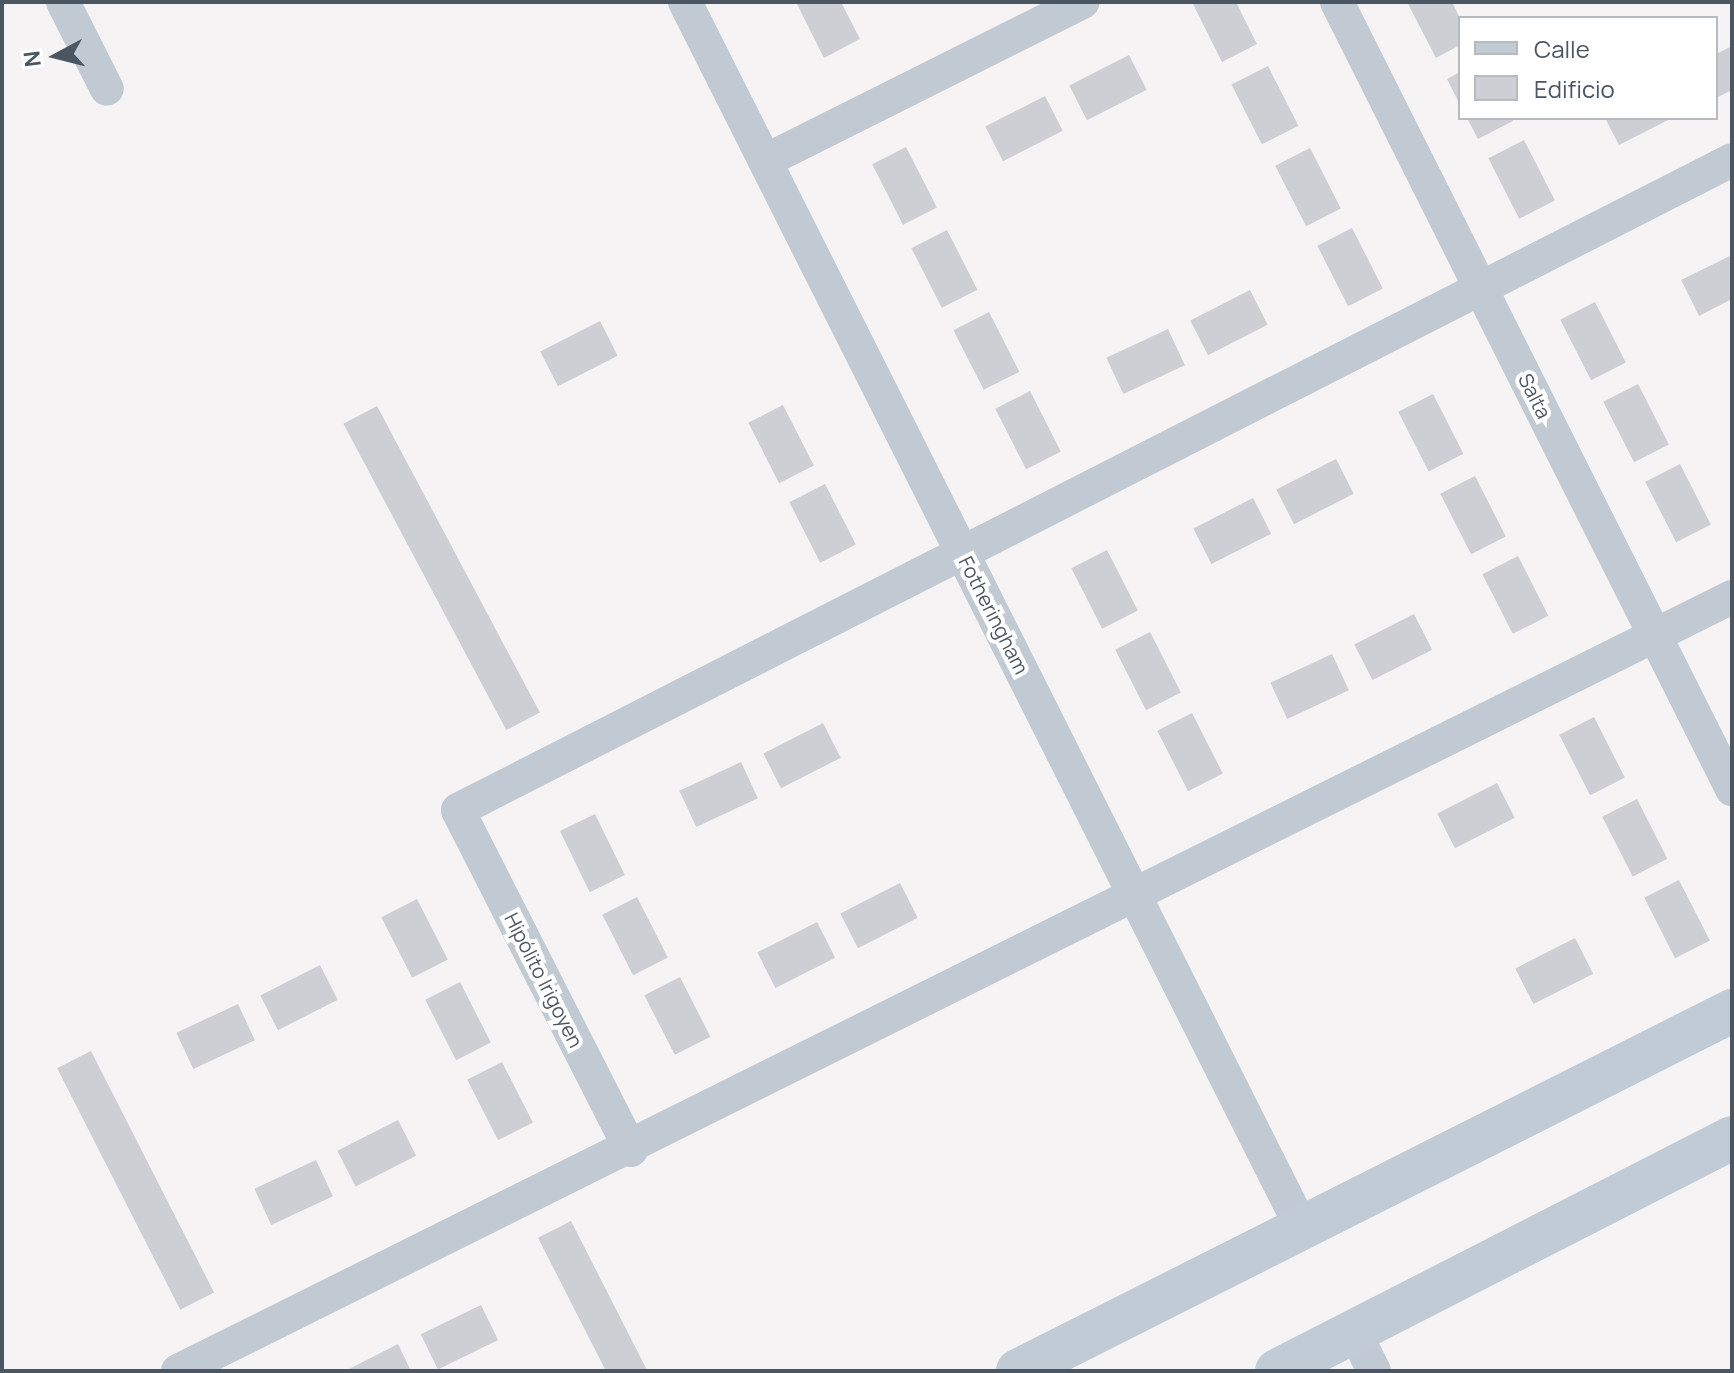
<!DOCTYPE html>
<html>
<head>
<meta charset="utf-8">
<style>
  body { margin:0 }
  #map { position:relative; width:1734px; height:1373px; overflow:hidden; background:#f5f3f3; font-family:Manrope,sans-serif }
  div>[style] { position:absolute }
  .building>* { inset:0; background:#cdcfd5; transform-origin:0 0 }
  .minor>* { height:34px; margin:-17px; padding:0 17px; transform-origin:17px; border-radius:17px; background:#c1cad2 }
  .secondary>* { height:44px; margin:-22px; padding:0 22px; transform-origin:22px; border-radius:22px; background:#c1cbd6 }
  span { translate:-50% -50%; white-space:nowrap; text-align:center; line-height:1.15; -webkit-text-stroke:8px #fff; paint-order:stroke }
  .street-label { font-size:20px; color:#4a5661 }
  .frame { position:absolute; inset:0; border:4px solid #4a5661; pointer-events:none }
  .legend { position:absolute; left:1458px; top:16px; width:260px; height:104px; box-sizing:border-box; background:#fff; border:2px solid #b7bbc0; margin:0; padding:10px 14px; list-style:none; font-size:24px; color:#4a5661 }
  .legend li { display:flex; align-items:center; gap:16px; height:40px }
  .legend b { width:40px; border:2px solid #b7bbc0 }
  .north { position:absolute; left:16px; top:16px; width:80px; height:80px; -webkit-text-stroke:6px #fff; paint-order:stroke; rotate:263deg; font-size:22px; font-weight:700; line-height:32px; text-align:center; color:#4a5661 }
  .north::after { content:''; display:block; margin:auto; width:28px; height:36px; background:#4a5661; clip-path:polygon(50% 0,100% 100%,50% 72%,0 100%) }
</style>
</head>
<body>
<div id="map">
  <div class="building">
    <i style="clip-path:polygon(796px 2px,841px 2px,860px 39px,824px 58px)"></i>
    <i style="clip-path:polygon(1192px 2px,1236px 2px,1257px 44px,1222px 62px)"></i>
    <i style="clip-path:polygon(1407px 2px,1452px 2px,1460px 18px,1460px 45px,1436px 58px)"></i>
    <i style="clip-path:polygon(1732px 46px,1732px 90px,1716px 98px,1716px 54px)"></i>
    <i style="left:1129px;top:55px;width:39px;height:67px;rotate:63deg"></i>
    <i style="left:1268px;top:66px;width:67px;height:41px;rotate:63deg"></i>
    <i style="clip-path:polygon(1460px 72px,1460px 105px,1447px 79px)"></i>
    <i style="left:1045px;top:96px;width:39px;height:67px;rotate:63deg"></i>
    <i style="clip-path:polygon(1467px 118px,1512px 118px,1513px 121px,1478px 139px)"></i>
    <i style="clip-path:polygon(1605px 118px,1672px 118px,1619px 145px)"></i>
    <i style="left:1524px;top:140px;width:68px;height:40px;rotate:63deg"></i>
    <i style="left:906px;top:147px;width:68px;height:38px;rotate:63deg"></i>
    <i style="left:1310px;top:148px;width:68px;height:39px;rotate:63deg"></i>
    <i style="left:1352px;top:228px;width:68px;height:39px;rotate:63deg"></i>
    <i style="left:947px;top:230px;width:67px;height:40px;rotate:63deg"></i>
    <i style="clip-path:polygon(1732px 255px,1732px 299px,1699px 316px,1681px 280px)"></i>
    <i style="left:1250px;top:290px;width:39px;height:67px;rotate:63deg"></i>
    <i style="left:1595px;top:302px;width:68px;height:39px;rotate:63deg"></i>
    <i style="left:989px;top:312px;width:67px;height:40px;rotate:63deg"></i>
    <i style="left:600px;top:321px;width:39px;height:67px;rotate:63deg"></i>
    <i style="left:1168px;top:329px;width:40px;height:68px;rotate:65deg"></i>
    <i style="left:1638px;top:384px;width:68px;height:39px;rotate:63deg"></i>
    <i style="left:1030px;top:391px;width:68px;height:39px;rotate:63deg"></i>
    <i style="left:1433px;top:394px;width:67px;height:39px;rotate:63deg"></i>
    <i style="left:783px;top:405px;width:68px;height:39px;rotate:63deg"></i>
    <i style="left:377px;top:406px;width:347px;height:38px;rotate:62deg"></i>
    <i style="left:1336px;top:459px;width:39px;height:67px;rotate:63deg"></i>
    <i style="left:1680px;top:464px;width:68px;height:39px;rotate:63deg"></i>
    <i style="left:1475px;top:476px;width:68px;height:39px;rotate:63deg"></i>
    <i style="left:825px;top:484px;width:68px;height:40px;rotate:63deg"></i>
    <i style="left:1253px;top:498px;width:40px;height:67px;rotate:63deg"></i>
    <i style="left:1107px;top:550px;width:68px;height:40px;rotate:63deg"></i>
    <i style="left:1518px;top:556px;width:67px;height:40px;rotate:63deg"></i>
    <i style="left:1414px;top:614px;width:40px;height:67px;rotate:63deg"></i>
    <i style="left:1150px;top:632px;width:68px;height:39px;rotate:63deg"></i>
    <i style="left:1332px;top:654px;width:40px;height:68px;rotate:65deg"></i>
    <i style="left:1192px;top:713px;width:68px;height:39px;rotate:63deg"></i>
    <i style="left:1594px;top:717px;width:68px;height:39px;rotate:63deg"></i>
    <i style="left:823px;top:723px;width:39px;height:67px;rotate:63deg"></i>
    <i style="left:741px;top:762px;width:40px;height:68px;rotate:65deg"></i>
    <i style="left:1497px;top:783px;width:39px;height:67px;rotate:63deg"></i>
    <i style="left:1637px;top:799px;width:67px;height:39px;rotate:63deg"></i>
    <i style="left:595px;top:814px;width:68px;height:39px;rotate:64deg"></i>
    <i style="left:1679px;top:880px;width:68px;height:39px;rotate:63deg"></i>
    <i style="left:900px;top:883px;width:39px;height:67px;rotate:63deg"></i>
    <i style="left:637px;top:897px;width:68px;height:39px;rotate:63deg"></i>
    <i style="left:417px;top:899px;width:68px;height:40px;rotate:63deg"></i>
    <i style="left:817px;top:922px;width:40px;height:67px;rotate:63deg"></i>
    <i style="left:1575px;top:938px;width:40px;height:67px;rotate:63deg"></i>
    <i style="left:320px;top:965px;width:39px;height:67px;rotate:63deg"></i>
    <i style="left:680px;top:977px;width:67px;height:40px;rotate:63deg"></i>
    <i style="left:460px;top:982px;width:68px;height:39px;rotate:63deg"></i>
    <i style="left:238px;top:1004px;width:40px;height:68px;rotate:65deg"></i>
    <i style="left:91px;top:1051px;width:271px;height:38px;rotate:63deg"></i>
    <i style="left:502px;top:1062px;width:68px;height:39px;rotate:63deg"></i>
    <i style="left:398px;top:1120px;width:40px;height:68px;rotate:63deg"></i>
    <i style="left:316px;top:1160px;width:40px;height:68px;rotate:65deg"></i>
    <i style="left:571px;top:1221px;width:169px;height:37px;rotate:63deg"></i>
    <i style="left:481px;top:1305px;width:39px;height:67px;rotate:64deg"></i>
    <i style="clip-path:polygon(398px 1344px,411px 1371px,345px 1371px)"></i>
  </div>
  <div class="minor">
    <i style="left:63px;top:2px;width:97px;rotate:63.2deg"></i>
    <i style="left:685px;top:2px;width:1373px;rotate:63.29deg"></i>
    <i style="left:1337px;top:2px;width:881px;rotate:63.35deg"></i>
    <i style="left:765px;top:161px;width:355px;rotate:-26.6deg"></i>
    <i style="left:631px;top:1150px;width:381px;rotate:-117deg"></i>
    <i style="left:458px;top:810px;width:1430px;rotate:-27.03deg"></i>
    <i style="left:1354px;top:1331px;width:45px;rotate:63.4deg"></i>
    <i style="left:178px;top:1371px;width:1736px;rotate:-26.48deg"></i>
  </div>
  <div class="secondary">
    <i style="left:1018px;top:1371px;width:800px;rotate:-26.76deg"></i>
    <i style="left:1277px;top:1371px;width:511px;rotate:-27.12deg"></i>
  </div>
  <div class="street-label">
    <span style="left:1535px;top:396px;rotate:63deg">Salta</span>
    <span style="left:994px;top:615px;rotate:63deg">Fotheringham</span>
    <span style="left:544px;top:980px;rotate:63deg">Hipólito Irigoyen</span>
  </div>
  <div class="frame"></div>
  <ul class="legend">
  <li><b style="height:10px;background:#c1cbd6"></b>Calle</li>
  <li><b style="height:22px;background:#cdcfd5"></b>Edificio</li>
  </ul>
  <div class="north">N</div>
</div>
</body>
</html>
